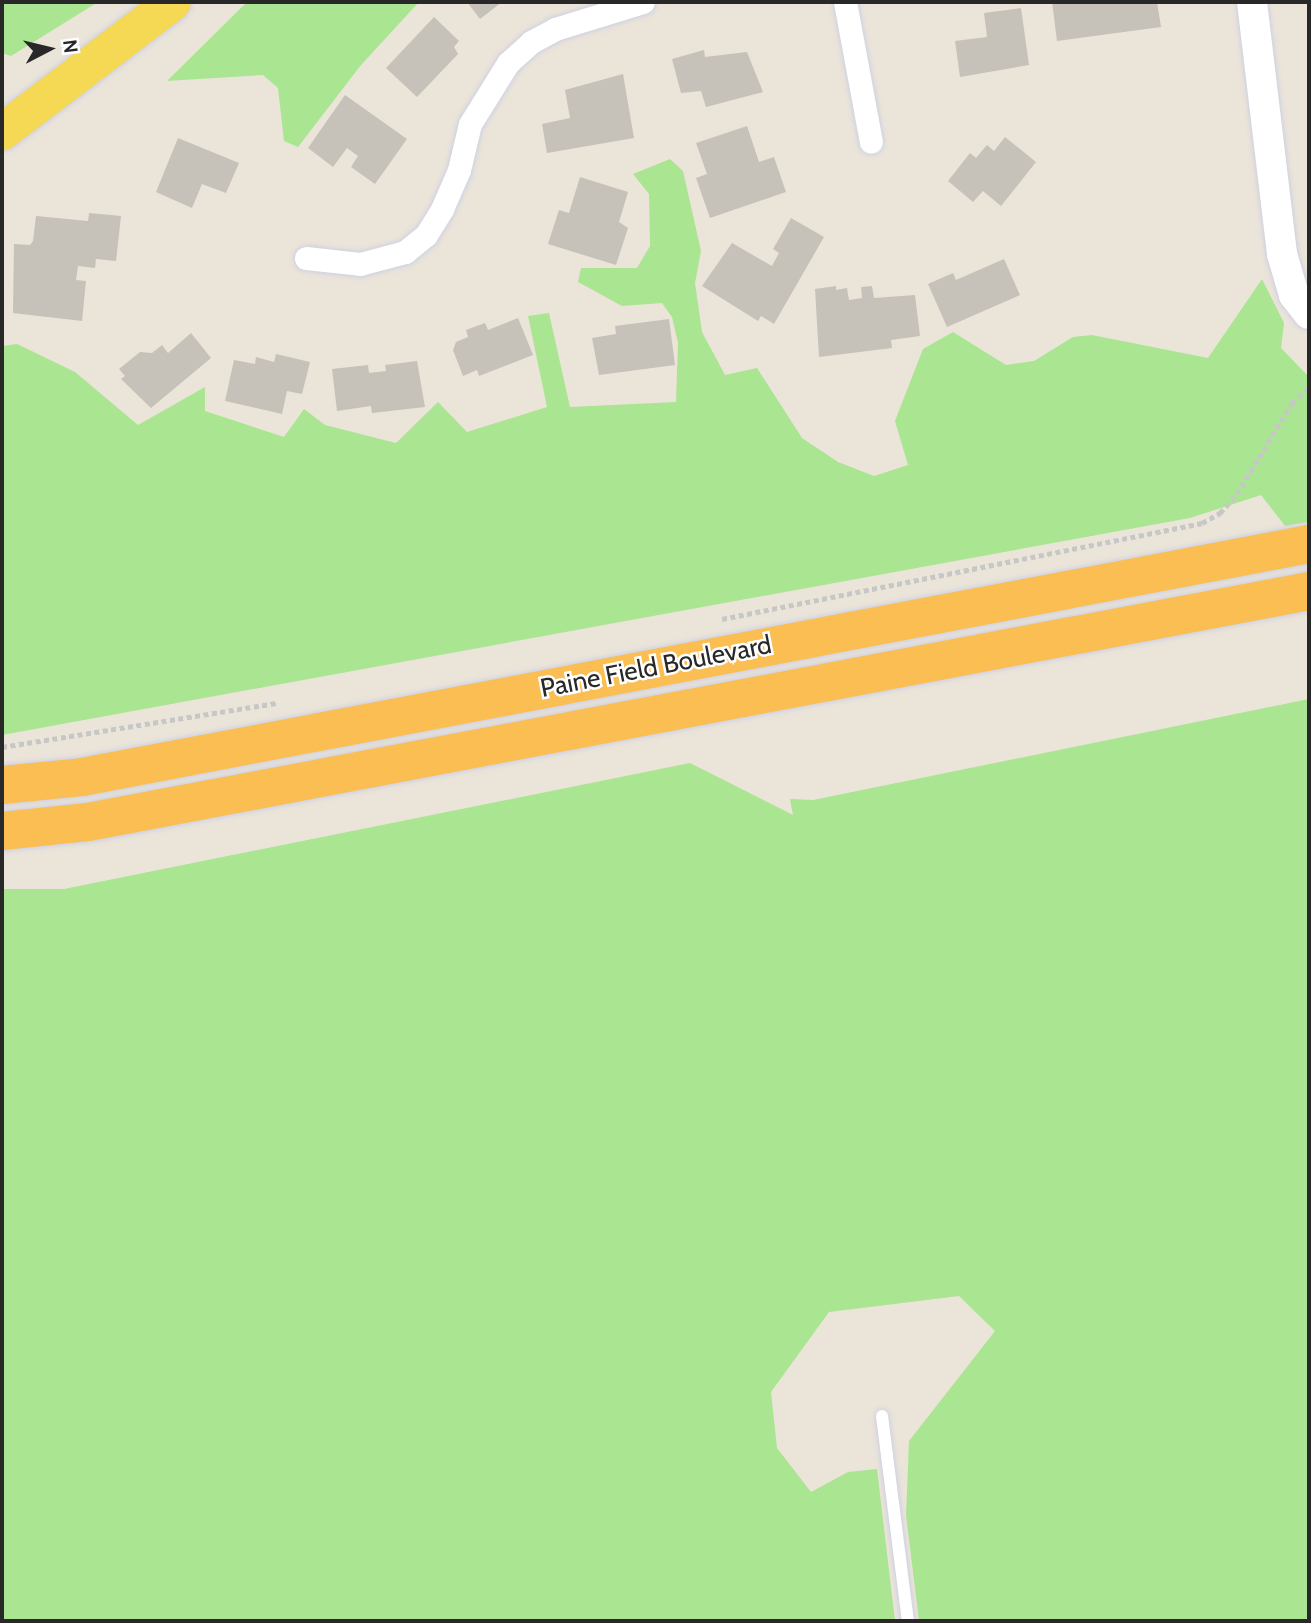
<!DOCTYPE html>
<html>
<head>
<meta charset="utf-8">
<style>
  body { margin:0 }
  #map { position:relative; width:1311px; height:1623px; overflow:hidden; background:#ebe4d9; font-family:Cabin,sans-serif }
  div>[style] { position:absolute }
  .green>* { inset:0; background:#aae592 }
  .building>* { inset:0; background:#c6c1b9 }
  .path>* { height:4.5px; margin-top:-2.25px; transform-origin:0; background:repeating-linear-gradient(90deg,#c7c7c7 0 5px,transparent 0 8.5px) }
  .roads { filter:drop-shadow(0 0 2px #ced1e2) drop-shadow(0 0 2px #ced1e2) }
  .service>* { height:12px; margin:-6px; padding:0 6px; transform-origin:6px; border-radius:6px; background:#fff }
  .minor>* { height:23px; margin:-11.5px; padding:0 11.5px; transform-origin:11.5px; border-radius:11.5px; background:#fff }
  .tertiary>* { height:30px; margin:-15px; padding:0 15px; transform-origin:15px; border-radius:15px; background:#fff }
  .primary>* { height:37px; margin:-18.5px; padding:0 18.5px; transform-origin:18.5px; border-radius:18.5px; background:#f5d853 }
  .trunk>* { height:38px; margin:-19px; padding:0 19px; transform-origin:19px; border-radius:19px; background:#fabe52 }
  span { translate:-50% -50%; white-space:nowrap; text-align:center; line-height:1.15; -webkit-text-stroke:5px #fff; paint-order:stroke }
  .street-label { font-size:26px; color:#282828 }
  .frame { position:absolute; inset:0; border:4px solid #282828; pointer-events:none }
  .north { position:absolute; left:14px; top:14px; width:70px; height:70px; -webkit-text-stroke:5px #fff; paint-order:stroke; rotate:83deg; font-size:19px; font-weight:700; line-height:28px; text-align:center; color:#282828 }
  .north::after { content:''; display:block; margin:auto; width:24px; height:32px; background:#282828; clip-path:polygon(50% 0,100% 100%,50% 72%,0 100%) }
</style>
</head>
<body>
<div id="map">
  <div class="green">
    <i style="clip-path:polygon(2px 2px,98px 2px,11px 56px,2px 53px)"></i>
    <i style="clip-path:polygon(247px 2px,419px 2px,361px 65px,298px 147px,284px 141px,278px 88px,263px 75px,167px 81px)"></i>
    <i style="clip-path:polygon(670px 159px,683px 171px,701px 251px,695px 283px,702px 332px,725px 375px,757px 368px,802px 438px,838px 462px,874px 476px,908px 465px,895px 421px,923px 349px,953px 332px,1006px 365px,1034px 361px,1073px 337px,1092px 335px,1208px 358px,1262px 279px,1284px 323px,1281px 348px,1309px 377px,1309px 522px,1285px 526px,1261px 495px,1190px 518px,2px 735px,2px 346px,17px 344px,75px 372px,138px 425px,205px 387px,205px 411px,284px 437px,304px 409px,325px 425px,396px 443px,438px 402px,467px 432px,547px 407px,528px 316px,549px 313px,570px 407px,676px 402px,678px 343px,672px 317px,662px 303px,622px 306px,578px 282px,581px 268px,637px 268px,650px 246px,649px 194px,633px 174px)"></i>
    <i style="clip-path:polygon(1309px 699px,1309px 1621px,919px 1621px,906px 1515px,909px 1441px,995px 1331px,959px 1296px,829px 1312px,771px 1392px,777px 1448px,811px 1492px,848px 1472px,877px 1469px,895px 1621px,2px 1621px,2px 889px,64px 889px,690px 763px,793px 815px,790px 799px,813px 800px)"></i>
  </div>
  <div class="building">
    <i style="clip-path:polygon(467px 2px,502px 2px,480px 19px)"></i>
    <i style="clip-path:polygon(1052px 2px,1157px 2px,1161px 27px,1057px 41px)"></i>
    <i style="clip-path:polygon(1021px 8px,1029px 65px,960px 77px,955px 41px,987px 37px,984px 13px)"></i>
    <i style="clip-path:polygon(434px 17px,459px 41px,454px 47px,458px 54px,417px 97px,386px 68px)"></i>
    <i style="clip-path:polygon(704px 50px,705px 57px,747px 52px,763px 92px,706px 107px,701px 91px,681px 93px,672px 59px)"></i>
    <i style="clip-path:polygon(623px 74px,634px 138px,547px 153px,542px 124px,570px 118px,565px 90px)"></i>
    <i style="clip-path:polygon(345px 95px,407px 139px,375px 184px,351px 167px,358px 156px,347px 148px,333px 167px,308px 148px)"></i>
    <i style="clip-path:polygon(747px 126px,759px 162px,774px 157px,786px 192px,710px 218px,696px 178px,707px 174px,696px 143px)"></i>
    <i style="clip-path:polygon(1005px 137px,1036px 162px,1001px 206px,983px 191px,973px 202px,948px 181px,970px 153px,976px 158px,987px 145px,994px 151px)"></i>
    <i style="clip-path:polygon(178px 138px,239px 163px,226px 193px,202px 184px,192px 208px,156px 192px)"></i>
    <i style="clip-path:polygon(580px 177px,628px 192px,619px 222px,628px 228px,616px 265px,548px 244px,559px 210px,569px 213px)"></i>
    <i style="clip-path:polygon(89px 213px,121px 216px,116px 261px,96px 259px,95px 268px,78px 266px,76px 280px,86px 281px,82px 321px,13px 313px,14px 244px,30px 245px,33px 241px,36px 216px,88px 221px)"></i>
    <i style="clip-path:polygon(791px 218px,824px 237px,774px 324px,761px 316px,758px 321px,702px 286px,732px 243px,772px 266px,779px 253px,773px 249px)"></i>
    <i style="clip-path:polygon(1004px 259px,1020px 295px,947px 327px,928px 284px,953px 273px,956px 280px)"></i>
    <i style="clip-path:polygon(836px 286px,836px 290px,847px 288px,849px 300px,862px 298px,861px 287px,872px 286px,874px 298px,915px 295px,920px 336px,891px 340px,892px 348px,819px 357px,815px 289px)"></i>
    <i style="clip-path:polygon(518px 318px,533px 355px,479px 376px,477px 370px,463px 376px,453px 350px,456px 342px,468px 337px,466px 330px,485px 323px,488px 330px)"></i>
    <i style="clip-path:polygon(669px 319px,675px 365px,599px 375px,592px 338px,616px 334px,615px 326px)"></i>
    <i style="clip-path:polygon(191px 333px,211px 358px,151px 408px,121px 379px,125px 376px,119px 369px,140px 352px,152px 353px,162px 345px,168px 353px)"></i>
    <i style="clip-path:polygon(276px 354px,310px 362px,302px 394px,287px 391px,282px 414px,225px 401px,234px 360px,255px 364px,256px 357px,274px 362px)"></i>
    <i style="clip-path:polygon(417px 361px,425px 407px,372px 413px,371px 406px,337px 411px,332px 369px,368px 365px,369px 373px,386px 371px,385px 365px)"></i>
  </div>
  <div class="path">
    <i style="left:722px;top:619px;width:490px;rotate:-11.3deg"></i>
    <i style="left:1202px;top:523px;width:21px;rotate:-29deg"></i>
    <i style="left:1220px;top:513px;width:25px;rotate:-48deg"></i>
    <i style="left:1237px;top:494px;width:106px;rotate:-58.9deg"></i>
    <i style="left:1292px;top:403px;width:24px;rotate:-45deg"></i>
    <i style="left:2px;top:747px;width:278px;rotate:-9.1deg"></i>
  </div>
  <div class="roads">
    <div class="service">
      <i style="left:882px;top:1416px;width:207px;rotate:82.8deg"></i>
    </div>
    <div class="minor">
      <i style="left:845px;top:2px;width:142px;rotate:79.5deg"></i>
      <i style="left:306px;top:258px;width:54px;rotate:6.3deg"></i>
      <i style="left:360px;top:264px;width:47px;rotate:-14.9deg"></i>
      <i style="left:405px;top:252px;width:27px;rotate:-39deg"></i>
      <i style="left:426px;top:235px;width:31px;rotate:-58deg"></i>
      <i style="left:442px;top:209px;width:43px;rotate:-66.4deg"></i>
      <i style="left:459px;top:170px;width:47px;rotate:-76.6deg"></i>
      <i style="left:470px;top:124px;width:72px;rotate:-58.1deg"></i>
      <i style="left:508px;top:63px;width:31px;rotate:-42deg"></i>
      <i style="left:531px;top:42px;width:27px;rotate:-28deg"></i>
      <i style="left:555px;top:29px;width:92px;rotate:-17.1deg"></i>
    </div>
    <div class="tertiary">
      <i style="left:1252px;top:2px;width:254px;rotate:83.2deg"></i>
      <i style="left:1282px;top:254px;width:43px;rotate:73.7deg"></i>
      <i style="left:1294px;top:295px;width:24px;rotate:52deg"></i>
    </div>
    <div class="primary">
      <i style="left:2px;top:131px;width:213px;rotate:-37.2deg"></i>
    </div>
    <div class="trunk">
      <i style="left:2px;top:785px;width:80px;rotate:-5.7deg"></i>
      <i style="left:82px;top:777px;width:1249px;rotate:-10.75deg"></i>
      <i style="left:2px;top:831px;width:86px;rotate:-6deg"></i>
      <i style="left:88px;top:822px;width:1243px;rotate:-10.71deg"></i>
    </div>
  </div>
  <div class="street-label">
    <span style="left:656px;top:667px;rotate:-11deg">Paine Field Boulevard</span>
  </div>
  <div class="frame"></div>
  <div class="north">N</div>
</div>
</body>
</html>
